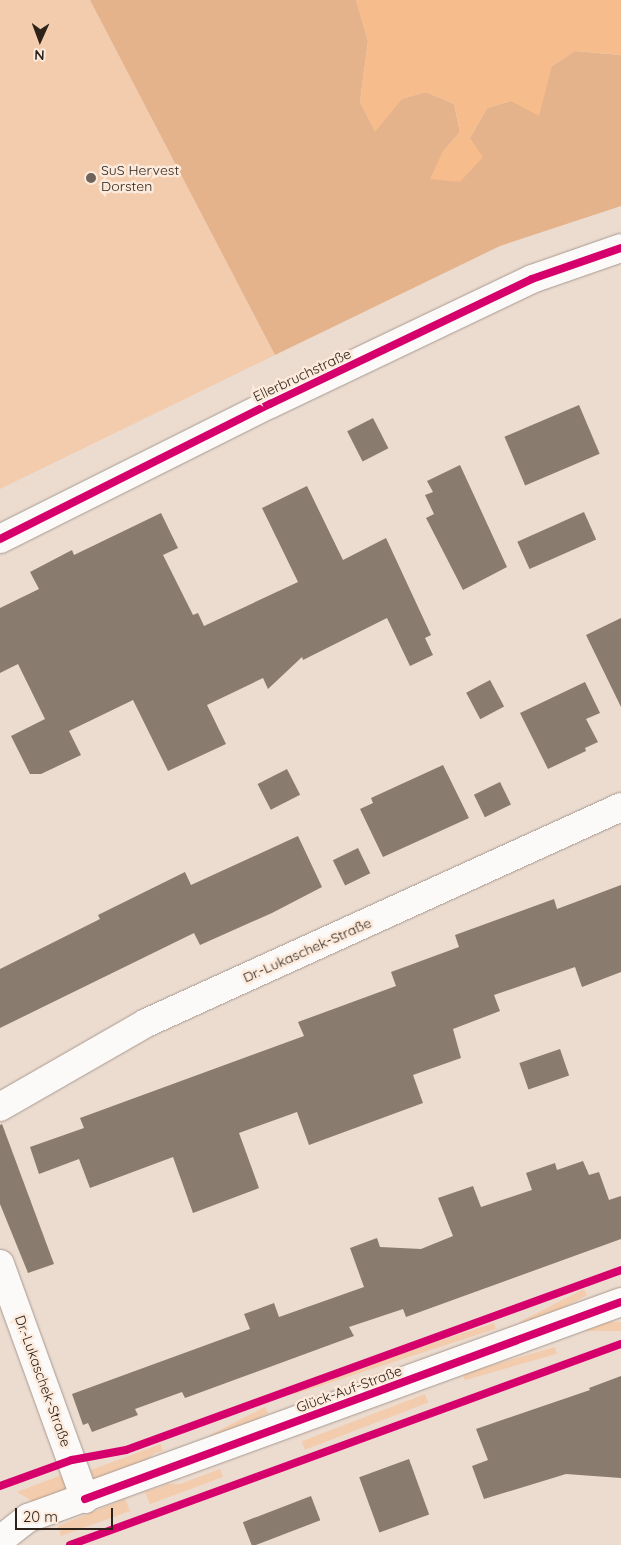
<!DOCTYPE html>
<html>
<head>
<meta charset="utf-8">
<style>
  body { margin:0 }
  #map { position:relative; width:621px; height:1545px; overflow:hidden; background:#ecdbcf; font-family:Quicksand,sans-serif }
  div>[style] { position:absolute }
  .green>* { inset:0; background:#f3ccad; transform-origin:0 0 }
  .forest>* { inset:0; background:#e4b38b }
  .water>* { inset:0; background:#f6bc8b }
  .building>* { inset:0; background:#8a7b6f; transform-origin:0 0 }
  .roads { filter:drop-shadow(0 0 1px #a79a91) drop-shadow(0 0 1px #a79a91) }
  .minor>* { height:28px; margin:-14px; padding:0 14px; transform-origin:14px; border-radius:14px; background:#fcfaf8 }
  .cycleway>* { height:8px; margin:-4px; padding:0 4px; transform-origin:4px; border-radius:4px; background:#d6006c }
  .dots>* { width:14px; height:14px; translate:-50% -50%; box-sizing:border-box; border:2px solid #fceadc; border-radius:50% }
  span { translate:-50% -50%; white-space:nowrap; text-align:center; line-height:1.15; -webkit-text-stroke:5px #fceadc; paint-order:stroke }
  .poi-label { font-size:14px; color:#2e231a }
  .left { translate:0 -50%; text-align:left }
  .street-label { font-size:14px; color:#2e231a }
  .north { position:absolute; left:15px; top:15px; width:50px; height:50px; -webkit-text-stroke:4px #fceadc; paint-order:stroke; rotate:182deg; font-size:14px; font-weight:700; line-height:20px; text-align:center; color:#2e231a }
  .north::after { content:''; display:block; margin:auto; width:18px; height:22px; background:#2e231a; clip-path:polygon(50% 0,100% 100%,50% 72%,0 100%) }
  .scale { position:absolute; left:15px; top:1508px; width:98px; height:22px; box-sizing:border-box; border:2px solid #2e231a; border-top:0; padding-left:6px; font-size:15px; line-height:18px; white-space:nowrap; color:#2e231a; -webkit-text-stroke:4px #fceadc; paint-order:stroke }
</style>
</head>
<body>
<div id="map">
  <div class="green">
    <i style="clip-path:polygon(0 0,90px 0,275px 355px,0 489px)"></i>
    <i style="left:584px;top:1289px;width:7px;height:72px;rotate:63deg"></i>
    <i style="left:621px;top:1322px;width:9px;height:36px;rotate:90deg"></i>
    <i style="left:494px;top:1323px;width:6px;height:212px;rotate:72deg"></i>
    <i style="left:555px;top:1347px;width:7px;height:96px;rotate:74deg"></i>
    <i style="left:425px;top:1394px;width:9px;height:132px;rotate:69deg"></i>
    <i style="left:265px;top:1407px;width:7px;height:62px;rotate:63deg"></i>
    <i style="clip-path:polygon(161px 1444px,163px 1451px,155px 1453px,140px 1465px,97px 1480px,93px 1477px,91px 1470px)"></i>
    <i style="clip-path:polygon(220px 1469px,223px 1477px,150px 1504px,145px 1492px,168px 1484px,180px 1484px)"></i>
    <i style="clip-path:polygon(64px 1474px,67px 1490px,34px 1502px,17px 1492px)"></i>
    <i style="clip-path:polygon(125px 1499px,130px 1511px,61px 1536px,58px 1526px)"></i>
  </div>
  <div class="forest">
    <i style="clip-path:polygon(90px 0,356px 0,368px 41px,360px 102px,375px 131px,401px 99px,426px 92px,454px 104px,460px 132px,442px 153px,470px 138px,487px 108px,511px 101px,552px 66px,575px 51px,621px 55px,621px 206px,500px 246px,275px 355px)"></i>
  </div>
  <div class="water">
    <i style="clip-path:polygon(356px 0,621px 0,621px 55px,575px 51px,552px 66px,539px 116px,511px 101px,487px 108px,470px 138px,483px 157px,460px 182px,430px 179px,442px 153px,460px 132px,454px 104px,426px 92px,402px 99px,375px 132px,360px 102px,368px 41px)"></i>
  </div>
  <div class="building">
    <i style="left:579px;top:405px;width:53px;height:81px;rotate:67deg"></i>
    <i style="left:373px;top:418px;width:34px;height:29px;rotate:63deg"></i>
    <i style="clip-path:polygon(460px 465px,507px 567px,463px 590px,426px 518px,434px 514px,425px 495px,433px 492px,427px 481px)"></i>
    <i style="clip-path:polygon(307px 486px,343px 560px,386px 538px,431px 635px,425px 638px,433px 655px,410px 666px,387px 618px,303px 660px,302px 657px,268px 689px,263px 678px,207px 705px,226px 744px,168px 771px,133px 700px,69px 731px,81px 755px,41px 774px,30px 774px,11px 736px,45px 719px,18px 664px,0 673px,0 608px,39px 589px,30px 572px,72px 550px,74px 555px,161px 513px,178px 548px,163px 555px,193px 615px,198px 613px,204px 626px,298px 582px,262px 508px)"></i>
    <i style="left:584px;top:512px;width:30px;height:73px;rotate:66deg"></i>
    <i style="clip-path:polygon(621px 618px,621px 707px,586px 635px)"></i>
    <i style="left:490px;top:680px;width:30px;height:27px;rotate:62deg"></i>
    <i style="clip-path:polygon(585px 682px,600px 713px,586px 719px,598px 742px,585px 748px,586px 751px,548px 769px,520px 713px)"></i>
    <i style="clip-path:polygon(443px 765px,469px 818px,383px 857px,360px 809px,373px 803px,371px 798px)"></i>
    <i style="left:287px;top:769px;width:29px;height:33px;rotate:63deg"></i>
    <i style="left:500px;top:782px;width:25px;height:29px;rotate:64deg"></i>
    <i style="clip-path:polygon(298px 836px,322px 887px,272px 913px,200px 945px,194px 933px,0 1028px,0 969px,100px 919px,98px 915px,185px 872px,191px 885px)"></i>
    <i style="left:358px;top:848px;width:28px;height:28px;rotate:64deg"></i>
    <i style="clip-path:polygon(621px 885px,621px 972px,582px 987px,575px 967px,494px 995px,500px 1011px,453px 1029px,461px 1058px,413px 1075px,423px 1103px,309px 1145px,297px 1112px,239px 1133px,259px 1188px,193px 1213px,173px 1157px,90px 1188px,79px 1159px,39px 1174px,30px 1147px,84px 1128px,80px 1118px,304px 1036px,298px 1022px,396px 986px,391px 972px,459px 947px,455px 935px,554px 899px,557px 909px)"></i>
    <i style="left:560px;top:1049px;width:28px;height:43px;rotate:71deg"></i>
    <i style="clip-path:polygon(2px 1124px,54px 1264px,28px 1273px,0 1204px,0 1125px)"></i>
    <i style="clip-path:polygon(583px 1161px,589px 1175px,599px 1172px,609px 1200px,621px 1196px,621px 1239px,406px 1317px,403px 1309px,349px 1327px,354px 1336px,185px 1398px,182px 1392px,135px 1409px,138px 1415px,92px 1432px,88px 1423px,83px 1425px,72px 1394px,250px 1329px,244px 1314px,258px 1309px,274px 1303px,279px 1317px,364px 1287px,350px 1248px,377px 1238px,380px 1247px,421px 1249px,453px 1236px,438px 1198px,473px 1186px,481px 1207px,532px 1190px,526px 1173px,555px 1163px,557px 1170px)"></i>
    <i style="clip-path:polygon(621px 1376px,621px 1478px,566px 1474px,484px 1499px,472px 1466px,488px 1460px,476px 1429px,590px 1390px,589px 1388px)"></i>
    <i style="left:409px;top:1459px;width:59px;height:53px;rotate:70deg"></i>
    <i style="left:311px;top:1496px;width:26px;height:73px;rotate:69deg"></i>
  </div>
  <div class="roads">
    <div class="minor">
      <i style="left:0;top:539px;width:302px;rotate:-26.6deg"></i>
      <i style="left:270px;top:404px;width:290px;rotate:-25.5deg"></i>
      <i style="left:532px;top:279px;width:94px;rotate:-19.2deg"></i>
      <i style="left:0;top:1107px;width:168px;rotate:-29.9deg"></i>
      <i style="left:146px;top:1023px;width:522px;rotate:-24.45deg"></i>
      <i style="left:0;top:1264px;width:250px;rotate:70.1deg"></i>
      <i style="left:0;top:1540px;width:36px;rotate:-38deg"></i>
      <i style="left:28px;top:1518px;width:631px;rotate:-20.01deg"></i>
    </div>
  </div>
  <div class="cycleway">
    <i style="left:0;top:539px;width:302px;rotate:-26.6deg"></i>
    <i style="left:270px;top:404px;width:290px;rotate:-25.5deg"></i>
    <i style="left:532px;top:279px;width:94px;rotate:-19.2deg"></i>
    <i style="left:0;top:1486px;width:77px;rotate:-19.9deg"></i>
    <i style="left:72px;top:1460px;width:55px;rotate:-10.5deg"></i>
    <i style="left:126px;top:1450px;width:527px;rotate:-19.98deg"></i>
    <i style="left:85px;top:1499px;width:571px;rotate:-20.18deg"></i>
    <i style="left:70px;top:1545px;width:587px;rotate:-20.04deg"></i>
  </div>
  <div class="dots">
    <i style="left:91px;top:178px;background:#706359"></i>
  </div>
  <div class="poi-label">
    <span class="left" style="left:101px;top:178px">SuS Hervest<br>Dorsten</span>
  </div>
  <div class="street-label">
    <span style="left:302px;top:375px;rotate:-25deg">Ellerbruchstraße</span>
    <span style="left:307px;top:950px;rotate:-24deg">Dr.-Lukaschek-Straße</span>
    <span style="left:43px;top:1381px;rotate:70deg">Dr.-Lukaschek-Straße</span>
    <span style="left:349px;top:1389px;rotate:-20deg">Glück-Auf-Straße</span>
  </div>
  <div class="north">N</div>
  <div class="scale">20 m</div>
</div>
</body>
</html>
